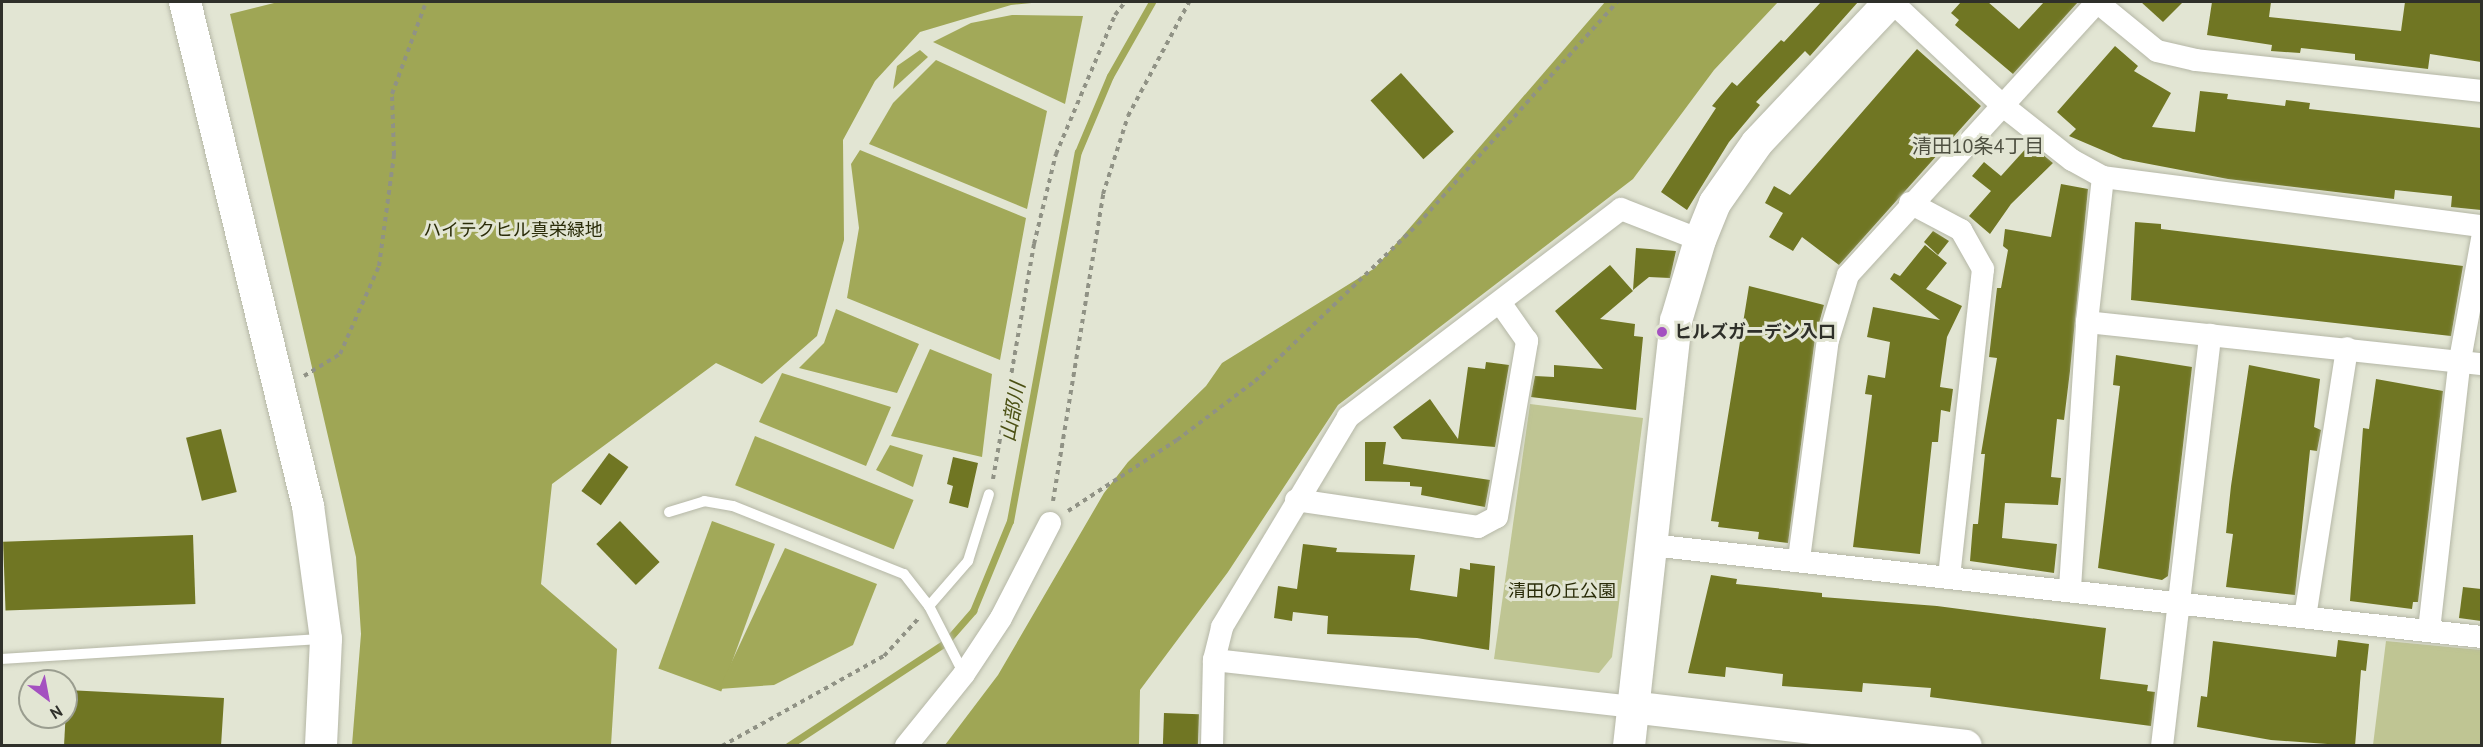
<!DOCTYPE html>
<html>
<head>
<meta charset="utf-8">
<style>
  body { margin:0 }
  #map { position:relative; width:2483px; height:747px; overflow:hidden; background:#e2e5d3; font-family:"PT Sans","Noto Sans JP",sans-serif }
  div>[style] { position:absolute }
  .green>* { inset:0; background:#bfc593 }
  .forest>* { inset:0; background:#9fa655 }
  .water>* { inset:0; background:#a2a959; transform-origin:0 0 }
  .stream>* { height:7px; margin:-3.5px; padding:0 3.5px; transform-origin:3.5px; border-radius:3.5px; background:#a2a959 }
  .building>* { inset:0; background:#707623; transform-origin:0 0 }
  .path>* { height:4px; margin-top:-2px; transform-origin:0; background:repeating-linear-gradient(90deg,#909285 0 4.5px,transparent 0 9px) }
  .roads { filter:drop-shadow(0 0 2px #b5b7a6) drop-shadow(0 0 2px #b5b7a6) }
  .lane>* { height:10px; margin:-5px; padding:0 5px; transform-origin:5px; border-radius:5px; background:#fff }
  .street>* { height:22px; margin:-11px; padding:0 11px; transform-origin:11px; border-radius:11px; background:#fff }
  .secondary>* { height:32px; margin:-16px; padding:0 16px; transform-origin:16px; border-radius:16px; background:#fff }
  .dots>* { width:16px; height:16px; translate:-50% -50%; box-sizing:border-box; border:3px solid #e2e5d3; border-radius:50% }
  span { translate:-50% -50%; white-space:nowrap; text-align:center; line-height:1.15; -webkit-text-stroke:6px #e2e5d3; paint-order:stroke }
  .park-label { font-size:18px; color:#2a2c08 }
  .poi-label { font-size:18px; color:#2f302a; font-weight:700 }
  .left { translate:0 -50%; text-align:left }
  .neighbourhood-label { font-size:20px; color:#4e5041 }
  .water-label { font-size:20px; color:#4b5013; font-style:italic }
  .frame { position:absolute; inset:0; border:3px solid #2f302a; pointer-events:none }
  .north { position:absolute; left:18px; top:669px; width:60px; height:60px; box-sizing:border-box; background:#e2e5d3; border:2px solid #9a9d8f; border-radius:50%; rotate:148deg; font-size:16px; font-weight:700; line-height:24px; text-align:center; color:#2f302a }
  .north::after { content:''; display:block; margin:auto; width:21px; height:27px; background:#a451c0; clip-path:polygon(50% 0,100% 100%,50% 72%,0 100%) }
</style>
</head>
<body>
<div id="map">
  <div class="green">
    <i style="clip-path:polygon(1530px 404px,1643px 418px,1612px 657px,1599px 673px,1494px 659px)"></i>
    <i style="clip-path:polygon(2386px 641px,2481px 650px,2481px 745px,2373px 745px)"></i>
  </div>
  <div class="forest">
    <i style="clip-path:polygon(278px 2px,1042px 2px,1011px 5px,920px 32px,875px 81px,843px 140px,844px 240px,817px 336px,762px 384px,716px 363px,552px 484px,541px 584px,617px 649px,611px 745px,352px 745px,361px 634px,356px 557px,230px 14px)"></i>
    <i style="clip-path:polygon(1605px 2px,1778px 2px,1714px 70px,1633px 179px,1338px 405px,1228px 572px,1140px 690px,1139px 745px,945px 745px,998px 675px,1104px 493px,1128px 462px,1206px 386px,1222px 363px,1375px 268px)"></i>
  </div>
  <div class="water">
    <i style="clip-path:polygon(1012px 15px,1083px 16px,1065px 104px,933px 42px,971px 23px)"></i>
    <i style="clip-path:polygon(920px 50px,928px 57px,893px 89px,897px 66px)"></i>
    <i style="clip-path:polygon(936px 60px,1047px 111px,1027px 209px,869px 144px,893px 103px)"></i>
    <i style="clip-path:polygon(860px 150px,1026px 218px,1000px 360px,847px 298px,859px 228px,851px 164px)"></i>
    <i style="clip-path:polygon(836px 309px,919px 344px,897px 393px,799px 368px,824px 343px)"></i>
    <i style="clip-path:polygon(930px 349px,992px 374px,982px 457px,891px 436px)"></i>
    <i style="clip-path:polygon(782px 373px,891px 407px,866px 466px,759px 422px)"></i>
    <i style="left:755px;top:436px;width:171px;height:53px;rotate:22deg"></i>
    <i style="clip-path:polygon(890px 445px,923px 455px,913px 487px,876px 470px)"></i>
    <i style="left:712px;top:521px;width:67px;height:157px;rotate:20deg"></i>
    <i style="clip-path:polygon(785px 548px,877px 584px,853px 645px,774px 685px,719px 689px)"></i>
  </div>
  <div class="stream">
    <i style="left:788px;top:746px;width:188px;rotate:-33.3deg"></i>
    <i style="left:945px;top:643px;width:43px;rotate:-48.8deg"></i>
    <i style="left:973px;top:611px;width:97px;rotate:-67.7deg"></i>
    <i style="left:1010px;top:521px;width:375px;rotate:-79.6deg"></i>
    <i style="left:1078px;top:152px;width:82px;rotate:-67.2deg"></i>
    <i style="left:1110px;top:76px;width:85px;rotate:-60.4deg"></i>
  </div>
  <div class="building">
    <i style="clip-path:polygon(1821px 2px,1858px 2px,1810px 56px,1805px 51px,1756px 102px,1760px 105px,1729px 142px,1687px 210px,1661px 192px,1716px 108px,1712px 106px,1732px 82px,1737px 86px,1781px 40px,1784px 42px)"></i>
    <i style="clip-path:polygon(1961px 2px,1988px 2px,2019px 29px,2044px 2px,2078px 2px,2013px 74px,1955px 25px,1959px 20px,1951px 13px)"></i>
    <i style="clip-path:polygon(2141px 2px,2183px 2px,2163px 22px)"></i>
    <i style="clip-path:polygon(2212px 2px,2271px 2px,2269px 17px,2401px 31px,2405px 2px,2481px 2px,2481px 62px,2430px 54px,2428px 69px,2355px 60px,2355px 54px,2301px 48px,2300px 53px,2271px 51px,2272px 45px,2207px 35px)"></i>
    <i style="clip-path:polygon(2115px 46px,2138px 66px,2134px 71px,2171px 93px,2152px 127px,2195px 132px,2200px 91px,2228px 94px,2227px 99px,2285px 106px,2286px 100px,2310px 103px,2309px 109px,2481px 128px,2481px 210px,2451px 207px,2452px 196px,2395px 190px,2394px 199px,2228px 179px,2123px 159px,2069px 136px,2076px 129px,2057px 112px)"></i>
    <i style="clip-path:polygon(1917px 49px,1981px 106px,1839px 265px,1802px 237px,1793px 251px,1769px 237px,1783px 213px,1765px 203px,1774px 186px,1790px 195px)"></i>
    <i style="left:1401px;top:73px;width:79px;height:41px;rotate:48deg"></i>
    <i style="clip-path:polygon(2030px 144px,2053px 163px,2011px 204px,1990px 234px,1969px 216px,1991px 191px,1972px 176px,1984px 162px,2001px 176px)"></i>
    <i style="clip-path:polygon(2061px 184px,2088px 189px,2070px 371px,2064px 420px,2057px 419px,2051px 477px,2061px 478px,2058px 505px,2005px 503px,2002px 538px,2057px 544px,2054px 573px,1970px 561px,1973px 524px,1978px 524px,1985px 454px,1981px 454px,1997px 358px,1989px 357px,1997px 288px,2001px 288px,2008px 250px,2003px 246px,2005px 229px,2051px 237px)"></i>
    <i style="clip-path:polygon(2135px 222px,2161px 224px,2161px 229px,2463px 266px,2451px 336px,2131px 300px)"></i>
    <i style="clip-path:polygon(1933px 231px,1949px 241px,1938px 255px,1924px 242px)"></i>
    <i style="clip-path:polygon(1925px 245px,1947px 263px,1926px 289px,1962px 306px,1947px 337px,1940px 387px,1953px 389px,1950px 412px,1941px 410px,1938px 442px,1932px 442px,1920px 554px,1853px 547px,1872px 395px,1865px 394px,1868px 375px,1885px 378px,1890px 342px,1867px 337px,1873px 307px,1940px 320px,1890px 279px,1894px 273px,1900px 276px)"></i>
    <i style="clip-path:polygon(1636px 248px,1676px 251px,1670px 278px,1649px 277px,1633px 290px)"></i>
    <i style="clip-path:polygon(1610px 265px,1633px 291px,1600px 319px,1635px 324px,1634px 336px,1643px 337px,1636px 410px,1531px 397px,1535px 376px,1554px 377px,1554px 365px,1603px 369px,1555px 311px)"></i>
    <i style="clip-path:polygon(1749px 286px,1824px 305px,1815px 338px,1788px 543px,1758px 539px,1759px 532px,1718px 527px,1719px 522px,1711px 521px)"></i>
    <i style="clip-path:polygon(2116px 355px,2192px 367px,2168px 576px,2162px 580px,2098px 568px,2120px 386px,2113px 385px)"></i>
    <i style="clip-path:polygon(1486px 362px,1509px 365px,1495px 447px,1402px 439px,1393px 427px,1430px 399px,1458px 439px,1468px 367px,1485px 369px)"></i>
    <i style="clip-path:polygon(2249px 365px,2320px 379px,2314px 427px,2321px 430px,2317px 451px,2310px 450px,2295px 595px,2226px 587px,2233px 534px,2226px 533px,2231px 486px)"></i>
    <i style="clip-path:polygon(2376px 379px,2443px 391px,2418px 602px,2413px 602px,2412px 609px,2350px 601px,2363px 428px,2369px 429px)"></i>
    <i style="left:221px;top:429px;width:65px;height:36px;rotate:76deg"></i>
    <i style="clip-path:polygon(1365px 442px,1386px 442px,1383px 464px,1490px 480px,1485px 507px,1421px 495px,1422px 487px,1410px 486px,1410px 482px,1365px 481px)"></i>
    <i style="left:609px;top:453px;width:24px;height:47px;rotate:36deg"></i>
    <i style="clip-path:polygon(953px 457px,978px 463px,968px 508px,949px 503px,953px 486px,947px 484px)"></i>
    <i style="left:620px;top:521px;width:57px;height:33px;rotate:46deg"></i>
    <i style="left:193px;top:535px;width:69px;height:190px;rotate:88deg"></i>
    <i style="clip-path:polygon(1303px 544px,1337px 548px,1336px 552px,1415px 555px,1410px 590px,1457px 597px,1460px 568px,1470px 570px,1470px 563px,1495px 566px,1489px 650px,1417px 638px,1327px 634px,1328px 616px,1293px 612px,1292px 621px,1274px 618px,1278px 586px,1297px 589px)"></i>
    <i style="clip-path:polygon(1711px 575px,1737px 579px,1736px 584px,1822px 593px,1822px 597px,1937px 606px,2106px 628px,2100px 679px,2148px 685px,2147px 691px,2155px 692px,2151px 726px,1930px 697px,1931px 688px,1863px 683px,1862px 692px,1782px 686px,1783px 674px,1726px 667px,1725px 677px,1688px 673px)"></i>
    <i style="clip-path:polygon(2463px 587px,2481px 589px,2481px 621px,2459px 618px)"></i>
    <i style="clip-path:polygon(2338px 640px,2369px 644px,2366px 671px,2361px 670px,2355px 746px,2271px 740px,2197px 727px,2201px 696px,2207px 697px,2213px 641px,2336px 657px)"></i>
    <i style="clip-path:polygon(67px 690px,224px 698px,221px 746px,64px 746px)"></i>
    <i style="left:1164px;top:713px;width:35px;height:33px;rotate:2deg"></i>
  </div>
  <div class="path">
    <i style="left:304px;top:376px;width:42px;rotate:-31.4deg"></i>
    <i style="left:340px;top:354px;width:96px;rotate:-66.1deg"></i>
    <i style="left:379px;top:266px;width:112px;rotate:-82.3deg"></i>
    <i style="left:394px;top:155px;width:61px;rotate:-91.9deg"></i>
    <i style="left:392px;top:94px;width:98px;rotate:-69.7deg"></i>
    <i style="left:993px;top:479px;width:239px;rotate:-80.1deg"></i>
    <i style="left:1034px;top:244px;width:93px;rotate:-76.3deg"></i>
    <i style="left:1056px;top:154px;width:151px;rotate:-67deg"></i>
    <i style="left:1115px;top:15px;width:16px;rotate:-52deg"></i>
    <i style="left:1053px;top:501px;width:311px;rotate:-80.7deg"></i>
    <i style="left:1103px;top:194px;width:82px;rotate:-72.2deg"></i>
    <i style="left:1128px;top:116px;width:129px;rotate:-61.8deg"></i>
    <i style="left:1068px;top:511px;width:130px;rotate:-33.1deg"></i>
    <i style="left:1177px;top:440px;width:98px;rotate:-37.1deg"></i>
    <i style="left:1255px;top:381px;width:226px;rotate:-43.9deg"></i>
    <i style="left:1418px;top:224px;width:298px;rotate:-48.1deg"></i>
    <i style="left:722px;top:746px;width:185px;rotate:-29.1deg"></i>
    <i style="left:884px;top:656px;width:52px;rotate:-47.4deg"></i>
  </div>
  <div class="roads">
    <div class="lane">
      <i style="left:669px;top:512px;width:37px;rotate:-17deg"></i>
      <i style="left:704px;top:501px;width:29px;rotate:10deg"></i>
      <i style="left:733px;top:506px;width:184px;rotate:21.7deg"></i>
      <i style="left:904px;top:574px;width:41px;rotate:52deg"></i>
      <i style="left:929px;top:606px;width:76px;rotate:62.8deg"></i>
      <i style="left:929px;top:606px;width:60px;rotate:-49.1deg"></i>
      <i style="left:968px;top:561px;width:70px;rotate:-72.6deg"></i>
      <i style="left:2px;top:659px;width:322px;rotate:-3.6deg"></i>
    </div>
    <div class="street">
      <i style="left:1892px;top:2px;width:151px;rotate:43.1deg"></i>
      <i style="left:2002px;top:105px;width:89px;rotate:38.2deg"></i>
      <i style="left:2072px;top:160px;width:35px;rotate:29deg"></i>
      <i style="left:2103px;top:177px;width:382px;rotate:7.4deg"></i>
      <i style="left:2097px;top:2px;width:77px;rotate:39.2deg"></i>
      <i style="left:2157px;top:51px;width:40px;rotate:13deg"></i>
      <i style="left:2196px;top:60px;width:288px;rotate:6.2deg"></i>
      <i style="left:1910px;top:203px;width:58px;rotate:27.9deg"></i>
      <i style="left:1961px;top:230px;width:45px;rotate:60.6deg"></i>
      <i style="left:1983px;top:269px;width:308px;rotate:96.3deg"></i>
      <i style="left:2087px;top:322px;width:397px;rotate:6.1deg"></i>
      <i style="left:1296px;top:500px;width:184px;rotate:8.4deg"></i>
      <i style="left:1478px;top:527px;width:21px;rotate:-28deg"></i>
      <i style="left:1497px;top:517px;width:179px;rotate:-80.3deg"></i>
      <i style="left:1527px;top:341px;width:45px;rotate:-125.1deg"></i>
      <i style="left:1651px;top:545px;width:836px;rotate:6.32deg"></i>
      <i style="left:1799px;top:559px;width:221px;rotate:-82.5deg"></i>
      <i style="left:1828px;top:340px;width:68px;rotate:-72.9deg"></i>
      <i style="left:1848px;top:275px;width:369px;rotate:-47.6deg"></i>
      <i style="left:2070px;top:588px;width:267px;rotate:-86.3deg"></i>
      <i style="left:2087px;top:322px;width:146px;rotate:-83.7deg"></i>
      <i style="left:2305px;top:617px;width:272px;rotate:-81.1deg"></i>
      <i style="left:2429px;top:630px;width:272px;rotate:-83.5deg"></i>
      <i style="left:2460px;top:360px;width:123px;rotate:-79.7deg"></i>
      <i style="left:1214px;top:660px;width:419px;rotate:6.4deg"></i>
      <i style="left:906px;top:746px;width:92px;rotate:-51.1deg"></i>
      <i style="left:964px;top:674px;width:67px;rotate:-56.5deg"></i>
      <i style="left:1001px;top:618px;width:107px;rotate:-62.7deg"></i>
      <i style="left:1212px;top:746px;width:86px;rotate:-88.7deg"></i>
      <i style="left:1214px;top:660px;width:34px;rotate:-76deg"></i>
      <i style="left:1222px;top:627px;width:245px;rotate:-59deg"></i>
      <i style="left:1348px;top:417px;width:343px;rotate:-37.3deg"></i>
      <i style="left:1621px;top:209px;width:85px;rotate:21.4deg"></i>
      <i style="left:2162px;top:746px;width:414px;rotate:-83.3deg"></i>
    </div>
    <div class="secondary">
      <i style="left:185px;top:2px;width:519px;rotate:76.29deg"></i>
      <i style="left:308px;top:506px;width:134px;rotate:82.3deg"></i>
      <i style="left:326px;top:639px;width:107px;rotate:92.7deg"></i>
      <i style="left:1630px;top:707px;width:338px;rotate:6.6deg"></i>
      <i style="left:1629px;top:746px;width:428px;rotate:-83.7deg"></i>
      <i style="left:1676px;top:321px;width:84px;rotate:-73.5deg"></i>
      <i style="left:1700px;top:240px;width:40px;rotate:-68deg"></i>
      <i style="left:1715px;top:203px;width:73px;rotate:-55deg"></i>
      <i style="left:1757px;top:143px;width:194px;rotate:-46.7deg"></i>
    </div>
  </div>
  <div class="dots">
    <i style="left:1662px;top:332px;background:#a451c0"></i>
  </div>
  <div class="park-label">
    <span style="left:513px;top:230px">ハイテクヒル真栄緑地</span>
    <span style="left:1562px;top:591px">清田の丘公園</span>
  </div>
  <div class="poi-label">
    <span class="left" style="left:1674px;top:332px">ヒルズガーデン入口</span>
  </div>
  <div class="neighbourhood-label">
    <span style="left:1978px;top:146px">清田10条4丁目</span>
  </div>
  <div class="water-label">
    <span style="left:1013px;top:412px;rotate:-80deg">山部川</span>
  </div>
  <div class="frame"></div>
  <div class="north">N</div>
</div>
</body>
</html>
